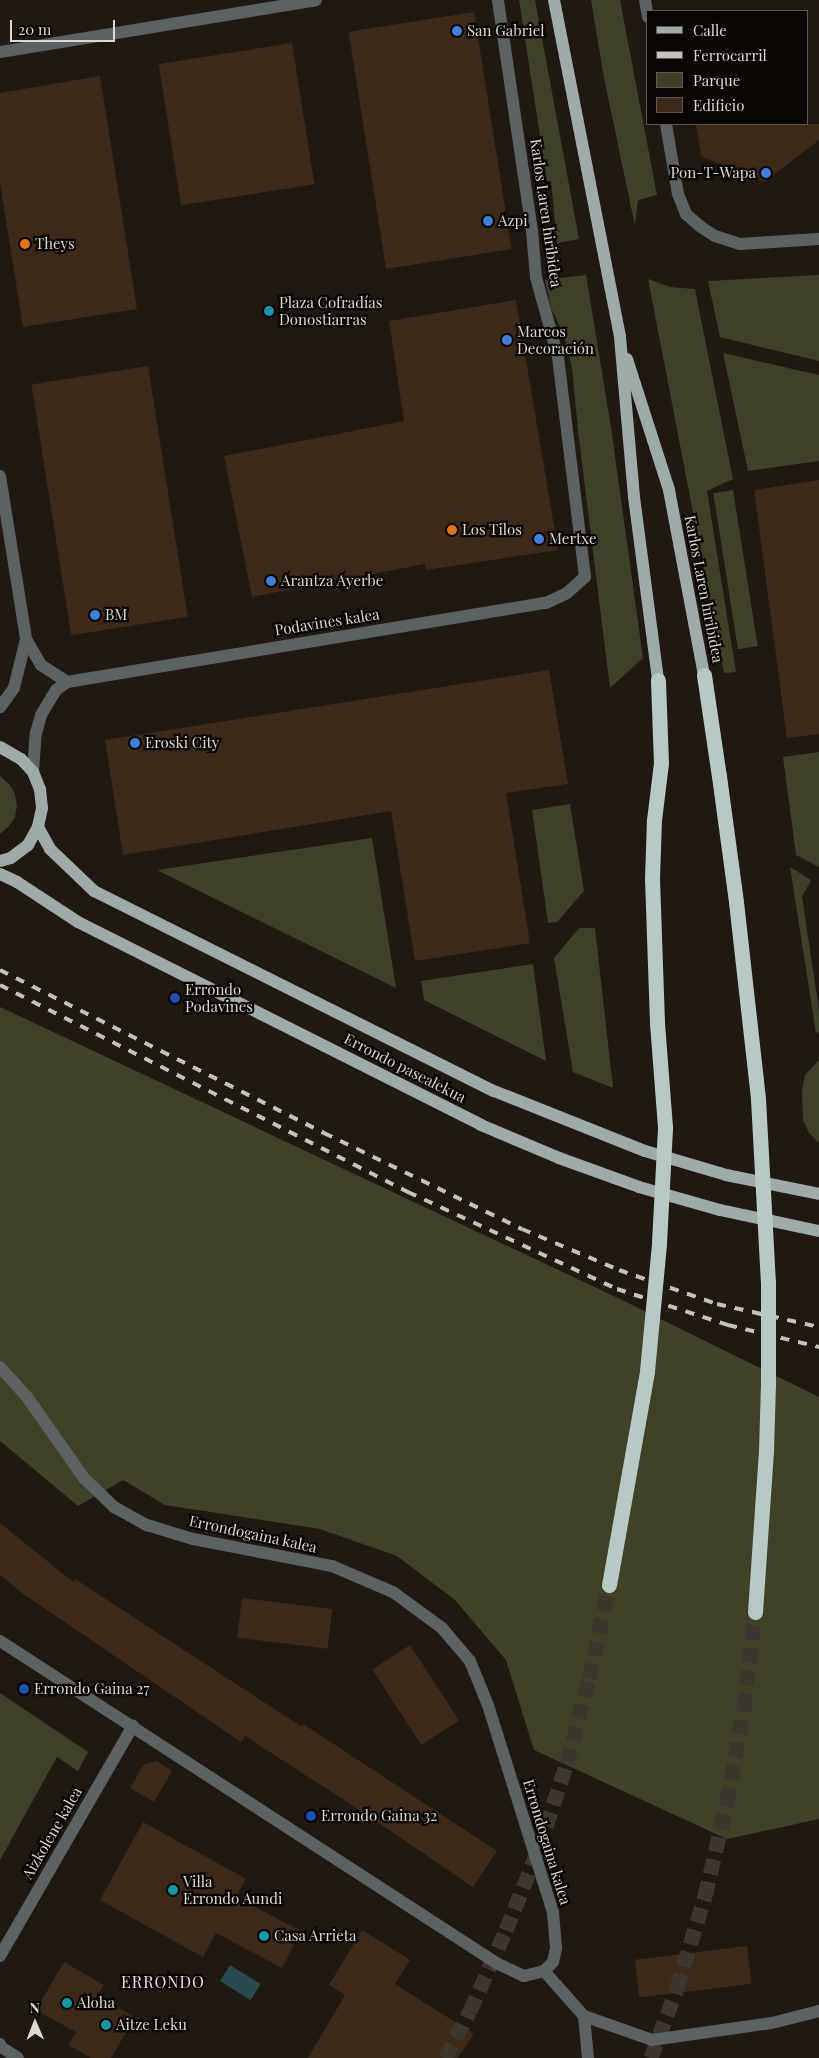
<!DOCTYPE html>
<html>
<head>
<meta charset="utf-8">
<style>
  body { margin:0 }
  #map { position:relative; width:819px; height:2058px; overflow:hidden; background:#201912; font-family:"Playfair Display",serif }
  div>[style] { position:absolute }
  .green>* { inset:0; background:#3e4027; transform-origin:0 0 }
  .forest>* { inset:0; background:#404228 }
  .water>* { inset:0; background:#284b4f; transform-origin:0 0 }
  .building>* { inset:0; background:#3d2918; transform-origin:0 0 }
  .highway-tunnel>* { height:15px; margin-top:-7.5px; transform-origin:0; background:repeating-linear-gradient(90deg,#3c362f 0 15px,transparent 0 23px) }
  .minor>* { height:12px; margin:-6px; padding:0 6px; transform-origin:6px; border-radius:6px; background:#5c6261 }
  .major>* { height:12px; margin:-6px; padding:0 6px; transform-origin:6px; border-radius:6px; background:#9eaba8 }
  .highway>* { height:15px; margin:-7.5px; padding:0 7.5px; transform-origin:7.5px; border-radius:7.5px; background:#b8c8c5 }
  .rail>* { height:4px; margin-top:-2px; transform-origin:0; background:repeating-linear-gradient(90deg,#c5c1bb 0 9px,transparent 0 18px) }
  .highway-bridge>* { height:15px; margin:-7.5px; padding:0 7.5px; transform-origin:7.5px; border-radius:7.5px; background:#b8c8c5 }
  .dots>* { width:14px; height:14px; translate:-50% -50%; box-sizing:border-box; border:2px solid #080503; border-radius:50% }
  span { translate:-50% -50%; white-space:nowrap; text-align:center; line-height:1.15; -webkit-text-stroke:4.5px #080503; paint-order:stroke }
  .poi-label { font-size:15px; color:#dcd8d2 }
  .left { translate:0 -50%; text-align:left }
  .right { translate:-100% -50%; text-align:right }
  .street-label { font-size:15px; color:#dcd8d2 }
  .neighbourhood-label { font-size:16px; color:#fbd9e4; letter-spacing:1px }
  .legend { position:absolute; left:646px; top:10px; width:162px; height:115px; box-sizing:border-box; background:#080503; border:1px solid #5d5956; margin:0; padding:6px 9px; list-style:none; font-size:15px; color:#dcd8d2 }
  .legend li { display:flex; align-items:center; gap:10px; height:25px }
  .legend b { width:25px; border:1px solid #5d5956 }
  .north { position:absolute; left:10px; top:1998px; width:50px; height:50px; -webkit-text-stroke:4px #080503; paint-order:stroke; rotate:359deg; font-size:14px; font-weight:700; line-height:20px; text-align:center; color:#dcd8d2 }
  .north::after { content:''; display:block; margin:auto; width:18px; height:22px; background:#dcd8d2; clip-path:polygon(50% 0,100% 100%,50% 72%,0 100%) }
  .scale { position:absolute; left:10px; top:20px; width:105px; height:22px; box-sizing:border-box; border:2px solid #dcd8d2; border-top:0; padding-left:6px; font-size:15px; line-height:18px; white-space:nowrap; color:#dcd8d2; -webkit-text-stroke:4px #080503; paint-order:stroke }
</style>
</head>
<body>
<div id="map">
  <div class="green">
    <i style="clip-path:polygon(519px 0,535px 0,579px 239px,557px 243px,551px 181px,547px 181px)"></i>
    <i style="clip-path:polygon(591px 0,620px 0,657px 195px,638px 200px,635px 226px,604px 78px)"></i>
    <i style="clip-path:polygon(586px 275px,611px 427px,643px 658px,610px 688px,578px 431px,572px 368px,564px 335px,551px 308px,545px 280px)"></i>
    <i style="clip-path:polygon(819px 275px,819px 361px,720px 337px,708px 281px)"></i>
    <i style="clip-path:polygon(648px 279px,670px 287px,695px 289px,733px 479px,707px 491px,736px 672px,724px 673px)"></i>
    <i style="clip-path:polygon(723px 353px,819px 375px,819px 461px,748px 471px)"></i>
    <i style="left:733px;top:490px;width:158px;height:20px;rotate:81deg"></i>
    <i style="clip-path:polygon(819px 752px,819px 867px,796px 855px,783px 757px)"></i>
    <i style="clip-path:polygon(0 776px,10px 785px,15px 794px,17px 806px,15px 817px,9px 826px,0 834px)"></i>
    <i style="clip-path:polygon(570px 804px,584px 891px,557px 922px,548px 923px,532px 810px)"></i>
    <i style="clip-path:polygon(372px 838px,396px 988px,157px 870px)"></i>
    <i style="clip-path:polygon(790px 867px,811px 880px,802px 897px,819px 1010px,819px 1032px,816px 1033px)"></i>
    <i style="clip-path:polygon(579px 928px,595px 928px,613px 1088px,573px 1072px,554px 958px)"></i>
    <i style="clip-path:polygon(533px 964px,546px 1061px,424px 1000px,421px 981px)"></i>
    <i style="clip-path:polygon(819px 1060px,819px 1143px,809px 1133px,803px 1120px,802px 1091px,805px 1075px)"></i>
    <i style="clip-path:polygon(0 1693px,88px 1752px,78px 1771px,57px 1757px,0 1860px)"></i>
  </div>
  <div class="forest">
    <i style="clip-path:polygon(0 1007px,620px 1299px,819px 1397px,819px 1819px,727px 1839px,534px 1750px,506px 1660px,455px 1600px,397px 1556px,320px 1529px,165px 1505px,123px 1480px,78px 1506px,0 1441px)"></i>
  </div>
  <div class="water">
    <i style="left:230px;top:1965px;width:36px;height:19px;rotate:32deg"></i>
  </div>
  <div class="building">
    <i style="left:474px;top:12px;width:240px;height:127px;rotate:81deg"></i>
    <i style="left:292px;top:43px;width:143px;height:135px;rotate:81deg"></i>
    <i style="clip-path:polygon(100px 76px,137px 309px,23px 327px,0 183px,0 93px)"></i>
    <i style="clip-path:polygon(696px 124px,819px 124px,819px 140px,764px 182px,701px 156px)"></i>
    <i style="clip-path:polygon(516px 300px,558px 550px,426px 570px,425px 564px,252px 597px,224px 456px,404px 421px,389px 321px)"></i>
    <i style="left:148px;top:366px;width:254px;height:118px;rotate:81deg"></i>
    <i style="clip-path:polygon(819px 480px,819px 734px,787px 738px,754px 490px)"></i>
    <i style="clip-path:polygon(549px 670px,568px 784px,506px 793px,530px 943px,415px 961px,391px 811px,123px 855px,105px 740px)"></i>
    <i style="clip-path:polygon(0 1523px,73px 1582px,75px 1579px,302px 1727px,303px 1724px,497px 1851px,473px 1887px,361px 1811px,245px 1736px,241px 1742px,22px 1593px,0 1575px)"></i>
    <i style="left:242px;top:1598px;width:91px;height:40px;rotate:7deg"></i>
    <i style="left:410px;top:1645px;width:90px;height:45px;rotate:57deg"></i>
    <i style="clip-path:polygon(157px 1761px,172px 1771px,154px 1802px,130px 1788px,144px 1764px)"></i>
    <i style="clip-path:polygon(143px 1822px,246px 1879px,236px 1897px,301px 1931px,282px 1968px,216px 1933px,203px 1957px,100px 1900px)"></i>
    <i style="clip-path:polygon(362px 1930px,410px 1960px,395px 1984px,474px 2034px,458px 2058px,308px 2058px,345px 1995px,329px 1985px)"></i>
    <i style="left:747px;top:1946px;width:38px;height:113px;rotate:83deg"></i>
    <i style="clip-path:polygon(64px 1962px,104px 1985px,97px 1996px,135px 2017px,111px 2058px,91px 2058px,68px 2045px,76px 2032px,36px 2010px)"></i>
  </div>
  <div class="highway-tunnel">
    <i style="left:445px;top:2058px;width:53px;rotate:-62deg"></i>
    <i style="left:470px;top:2011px;width:89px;rotate:-66deg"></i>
    <i style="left:506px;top:1930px;width:88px;rotate:-68.1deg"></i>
    <i style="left:539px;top:1848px;width:89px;rotate:-71.8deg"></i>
    <i style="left:567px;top:1763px;width:88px;rotate:-75.5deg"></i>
    <i style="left:589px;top:1678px;width:95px;rotate:-77.9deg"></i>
    <i style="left:651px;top:2058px;width:75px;rotate:-69.6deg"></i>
    <i style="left:677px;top:1988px;width:96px;rotate:-73.1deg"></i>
    <i style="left:705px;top:1896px;width:97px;rotate:-76.8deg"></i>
    <i style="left:727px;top:1802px;width:96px;rotate:-79.7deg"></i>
    <i style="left:744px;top:1708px;width:97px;rotate:-83.5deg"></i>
  </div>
  <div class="minor">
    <i style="left:645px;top:0;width:17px;rotate:80deg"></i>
    <i style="left:0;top:52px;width:320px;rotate:-9.3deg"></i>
    <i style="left:666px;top:124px;width:71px;rotate:80.3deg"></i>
    <i style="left:678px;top:194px;width:22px;rotate:68deg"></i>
    <i style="left:686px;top:214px;width:20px;rotate:41deg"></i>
    <i style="left:701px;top:227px;width:17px;rotate:33deg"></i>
    <i style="left:715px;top:236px;width:26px;rotate:18deg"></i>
    <i style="left:740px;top:244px;width:79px;rotate:-3.6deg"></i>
    <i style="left:0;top:476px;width:165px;rotate:80.9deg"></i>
    <i style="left:26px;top:639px;width:50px;rotate:103.8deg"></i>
    <i style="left:14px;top:688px;width:24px;rotate:126deg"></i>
    <i style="left:26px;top:639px;width:30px;rotate:60deg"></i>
    <i style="left:41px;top:665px;width:31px;rotate:33deg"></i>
    <i style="left:33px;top:772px;width:39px;rotate:-86deg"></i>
    <i style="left:36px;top:733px;width:19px;rotate:-74deg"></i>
    <i style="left:41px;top:715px;width:29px;rotate:-59deg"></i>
    <i style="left:56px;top:690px;width:14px;rotate:-36deg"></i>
    <i style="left:67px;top:682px;width:485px;rotate:-9.4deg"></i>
    <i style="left:546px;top:603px;width:23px;rotate:-25deg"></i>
    <i style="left:567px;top:593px;width:24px;rotate:-42deg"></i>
    <i style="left:585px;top:577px;width:222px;rotate:-97deg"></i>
    <i style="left:558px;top:357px;width:83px;rotate:-105.4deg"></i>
    <i style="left:536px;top:277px;width:46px;rotate:-95deg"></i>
    <i style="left:532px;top:231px;width:233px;rotate:-98.4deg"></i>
    <i style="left:0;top:1367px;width:40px;rotate:48deg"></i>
    <i style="left:27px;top:1397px;width:99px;rotate:54.9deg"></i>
    <i style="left:84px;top:1478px;width:42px;rotate:44deg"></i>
    <i style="left:114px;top:1507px;width:38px;rotate:29deg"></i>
    <i style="left:147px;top:1525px;width:48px;rotate:16.9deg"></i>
    <i style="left:193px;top:1539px;width:142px;rotate:11deg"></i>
    <i style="left:332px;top:1566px;width:66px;rotate:23.1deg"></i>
    <i style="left:393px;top:1592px;width:61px;rotate:36.3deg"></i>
    <i style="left:442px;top:1628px;width:43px;rotate:49.7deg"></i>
    <i style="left:470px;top:1661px;width:48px;rotate:67.8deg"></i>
    <i style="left:488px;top:1705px;width:218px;rotate:72.6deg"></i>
    <i style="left:553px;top:1913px;width:35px;rotate:85deg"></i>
    <i style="left:556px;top:1948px;width:14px;rotate:102deg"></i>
    <i style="left:553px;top:1962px;width:13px;rotate:135deg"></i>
    <i style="left:544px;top:1971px;width:21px;rotate:166deg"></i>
    <i style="left:524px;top:1976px;width:29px;rotate:-155deg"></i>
    <i style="left:498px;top:1964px;width:594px;rotate:-147.03deg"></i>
    <i style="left:0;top:1956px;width:266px;rotate:-60deg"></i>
    <i style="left:544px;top:1971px;width:60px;rotate:48.4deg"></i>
    <i style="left:584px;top:2016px;width:72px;rotate:19.4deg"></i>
    <i style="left:652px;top:2040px;width:121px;rotate:-8.1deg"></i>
    <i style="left:772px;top:2023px;width:49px;rotate:-14.3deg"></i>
    <i style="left:584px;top:2016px;width:42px;rotate:84.6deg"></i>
    <i style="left:0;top:2044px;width:3px;rotate:72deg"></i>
    <i style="left:1px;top:2047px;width:20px;rotate:33deg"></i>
  </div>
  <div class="major">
    <i style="left:554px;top:0;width:343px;rotate:78.9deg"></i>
    <i style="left:620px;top:337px;width:161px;rotate:85deg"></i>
    <i style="left:634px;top:497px;width:185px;rotate:82.5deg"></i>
    <i style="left:627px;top:359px;width:138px;rotate:72.2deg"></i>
    <i style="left:669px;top:490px;width:188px;rotate:79.3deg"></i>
    <i style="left:0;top:747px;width:24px;rotate:30deg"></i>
    <i style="left:21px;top:759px;width:18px;rotate:47deg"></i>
    <i style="left:33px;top:772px;width:18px;rotate:68deg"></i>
    <i style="left:40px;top:789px;width:19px;rotate:84deg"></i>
    <i style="left:42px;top:808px;width:19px;rotate:102deg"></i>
    <i style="left:38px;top:827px;width:21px;rotate:119deg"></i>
    <i style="left:28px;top:845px;width:21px;rotate:143deg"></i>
    <i style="left:11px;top:858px;width:11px;rotate:165deg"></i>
    <i style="left:38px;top:827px;width:25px;rotate:61deg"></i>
    <i style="left:50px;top:849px;width:61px;rotate:43.7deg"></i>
    <i style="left:94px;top:891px;width:447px;rotate:26.6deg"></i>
    <i style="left:494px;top:1091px;width:162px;rotate:21.7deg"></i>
    <i style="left:645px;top:1151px;width:84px;rotate:16.5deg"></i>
    <i style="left:726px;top:1175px;width:95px;rotate:11.5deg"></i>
    <i style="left:0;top:874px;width:19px;rotate:25deg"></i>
    <i style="left:17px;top:882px;width:73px;rotate:33.3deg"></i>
    <i style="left:78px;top:922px;width:451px;rotate:26.7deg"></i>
    <i style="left:481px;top:1125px;width:85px;rotate:22.9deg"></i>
    <i style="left:559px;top:1158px;width:85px;rotate:19.9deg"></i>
    <i style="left:639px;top:1187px;width:84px;rotate:15.9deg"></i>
    <i style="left:720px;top:1210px;width:101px;rotate:12deg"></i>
  </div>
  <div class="highway">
    <i style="left:704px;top:675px;width:102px;rotate:81.6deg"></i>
    <i style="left:657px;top:1022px;width:143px;rotate:-92deg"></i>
    <i style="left:652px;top:879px;width:59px;rotate:-88.1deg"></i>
    <i style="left:654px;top:820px;width:57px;rotate:-83deg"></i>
    <i style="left:661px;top:763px;width:83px;rotate:-92.1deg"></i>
    <i style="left:609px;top:1585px;width:217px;rotate:-79.9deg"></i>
    <i style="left:755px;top:1612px;width:161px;rotate:-86.1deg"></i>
    <i style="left:766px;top:1451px;width:66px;rotate:-88.3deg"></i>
  </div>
  <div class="rail">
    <i style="left:0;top:970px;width:363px;rotate:26.7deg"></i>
    <i style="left:324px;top:1133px;width:220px;rotate:25.9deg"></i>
    <i style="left:522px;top:1229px;width:105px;rotate:22.9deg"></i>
    <i style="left:619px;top:1270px;width:104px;rotate:19.1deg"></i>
    <i style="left:717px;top:1304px;width:105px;rotate:12.7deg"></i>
    <i style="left:0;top:985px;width:458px;rotate:26.9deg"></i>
    <i style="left:408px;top:1192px;width:230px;rotate:24.9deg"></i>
    <i style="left:617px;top:1289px;width:117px;rotate:18deg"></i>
    <i style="left:728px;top:1325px;width:94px;rotate:13.6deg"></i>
  </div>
  <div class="highway-bridge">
    <i style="left:719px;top:776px;width:127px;rotate:82.3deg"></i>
    <i style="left:736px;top:902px;width:198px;rotate:83.6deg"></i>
    <i style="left:758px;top:1099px;width:183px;rotate:86.9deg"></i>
    <i style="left:768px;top:1282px;width:103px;rotate:90deg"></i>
    <i style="left:647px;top:1371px;width:129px;rotate:-84.6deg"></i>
    <i style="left:659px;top:1243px;width:116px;rotate:-87deg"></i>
    <i style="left:665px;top:1127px;width:105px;rotate:-94.4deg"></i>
  </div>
  <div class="dots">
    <i style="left:457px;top:31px;background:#3f7fe0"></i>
    <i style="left:766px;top:173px;background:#3f7fe0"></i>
    <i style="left:488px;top:221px;background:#3f7fe0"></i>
    <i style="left:25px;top:244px;background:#e8710a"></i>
    <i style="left:269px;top:311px;background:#0f9aa8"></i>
    <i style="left:507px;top:340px;background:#3f7fe0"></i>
    <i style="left:452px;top:530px;background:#e8710a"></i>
    <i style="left:539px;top:539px;background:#3f7fe0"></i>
    <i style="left:271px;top:581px;background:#3f7fe0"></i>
    <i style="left:95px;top:615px;background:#3f7fe0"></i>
    <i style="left:135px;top:743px;background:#3f7fe0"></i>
    <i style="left:175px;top:998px;background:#1a4fb4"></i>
    <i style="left:24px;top:1689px;background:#1a4fb4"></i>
    <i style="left:311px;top:1816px;background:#1a4fb4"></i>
    <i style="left:173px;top:1890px;background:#0f9aa8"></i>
    <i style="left:264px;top:1936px;background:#0f9aa8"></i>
    <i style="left:67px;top:2003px;background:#0f9aa8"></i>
    <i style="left:106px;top:2025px;background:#0f9aa8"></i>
  </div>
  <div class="poi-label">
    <span class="left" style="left:467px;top:31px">San Gabriel</span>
    <span class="right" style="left:756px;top:173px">Pon-T-Wapa</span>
    <span class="left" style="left:498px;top:221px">Azpi</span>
    <span class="left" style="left:35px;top:244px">Theys</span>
    <span class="left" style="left:279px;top:311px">Plaza Cofradías<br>Donostiarras</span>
    <span class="left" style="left:517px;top:340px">Marcos<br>Decoración</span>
    <span class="left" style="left:462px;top:530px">Los Tilos</span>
    <span class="left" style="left:549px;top:539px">Mertxe</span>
    <span class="left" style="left:281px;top:581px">Arantza Ayerbe</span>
    <span class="left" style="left:105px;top:615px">BM</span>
    <span class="left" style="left:145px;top:743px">Eroski City</span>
    <span class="left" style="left:185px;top:998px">Errondo<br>Podavines</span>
    <span class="left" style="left:34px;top:1689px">Errondo Gaina 27</span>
    <span class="left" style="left:321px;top:1816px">Errondo Gaina 32</span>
    <span class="left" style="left:183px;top:1890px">Villa<br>Errondo Aundi</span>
    <span class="left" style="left:274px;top:1936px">Casa Arrieta</span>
    <span class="left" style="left:77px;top:2003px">Aloha</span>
    <span class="left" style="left:116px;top:2025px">Aitze Leku</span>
  </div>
  <div class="street-label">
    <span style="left:546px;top:213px;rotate:82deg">Karlos I.aren hiribidea</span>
    <span style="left:704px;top:589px;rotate:79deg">Karlos I.aren hiribidea</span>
    <span style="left:327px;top:622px;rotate:-9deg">Podavines kalea</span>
    <span style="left:405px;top:1068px;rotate:27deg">Errondo pasealekua</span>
    <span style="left:253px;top:1534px;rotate:12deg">Errondogaina kalea</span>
    <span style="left:52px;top:1833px;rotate:-60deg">Aizkolene kalea</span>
    <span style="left:547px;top:1842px;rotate:73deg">Errondogaina kalea</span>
  </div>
  <div class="neighbourhood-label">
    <span style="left:163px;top:1982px">ERRONDO</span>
  </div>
  <ul class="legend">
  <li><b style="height:6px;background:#9eaba8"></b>Calle</li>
  <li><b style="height:6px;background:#c5c1bb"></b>Ferrocarril</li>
  <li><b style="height:14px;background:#3e4027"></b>Parque</li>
  <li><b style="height:14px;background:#3d2918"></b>Edificio</li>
  </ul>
  <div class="north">N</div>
  <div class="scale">20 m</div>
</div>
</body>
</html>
